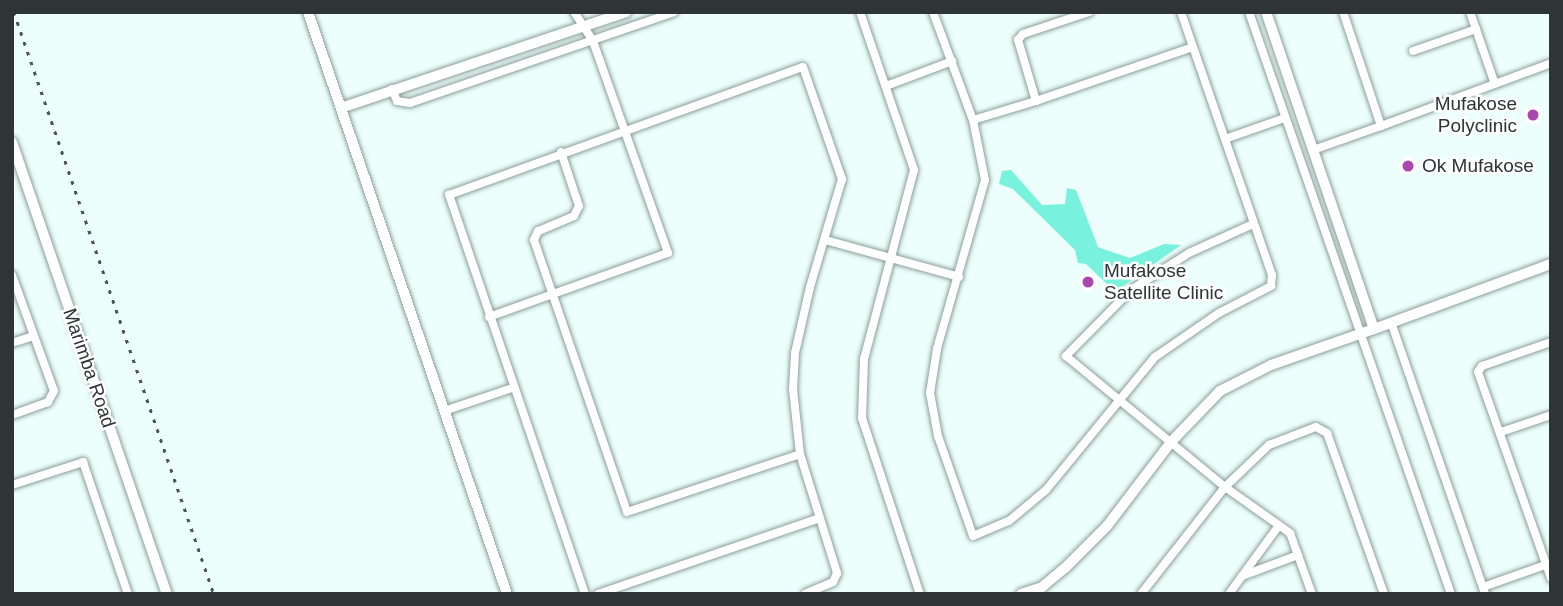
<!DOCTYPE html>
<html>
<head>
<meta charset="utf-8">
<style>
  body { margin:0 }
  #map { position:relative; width:1563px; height:606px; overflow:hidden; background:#ecfffa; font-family:Arial,sans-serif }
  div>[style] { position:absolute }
  .green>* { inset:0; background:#78f2dc }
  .roads { filter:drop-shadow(0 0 2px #8d9e9a) drop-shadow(0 0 2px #8d9e9a) }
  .street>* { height:8px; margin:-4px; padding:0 4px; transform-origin:4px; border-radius:4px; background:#fff }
  .secondary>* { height:10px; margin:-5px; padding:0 5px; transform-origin:5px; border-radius:5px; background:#fff }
  .rail>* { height:2.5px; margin-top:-1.25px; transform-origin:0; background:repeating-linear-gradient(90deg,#4b5453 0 3.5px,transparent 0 10.5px) }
  .dots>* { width:19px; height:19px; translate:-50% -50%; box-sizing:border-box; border:4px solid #fff; border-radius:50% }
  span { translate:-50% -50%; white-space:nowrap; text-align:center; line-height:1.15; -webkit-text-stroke:5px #fff; paint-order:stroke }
  .poi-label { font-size:19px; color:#2e3534 }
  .right { translate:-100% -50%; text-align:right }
  .left { translate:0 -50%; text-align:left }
  .street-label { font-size:19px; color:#2e3534 }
  .frame { position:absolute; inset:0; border:14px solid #2e3534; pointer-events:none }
</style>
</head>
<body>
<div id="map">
  <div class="green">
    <i style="clip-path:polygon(1011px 170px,1042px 205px,1065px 204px,1067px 188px,1076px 190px,1098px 247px,1106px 250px,1130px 258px,1164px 244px,1181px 245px,1120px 288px,1108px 285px,1086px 264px,1078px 263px,1075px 250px,1013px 189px,999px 184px,1002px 171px)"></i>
  </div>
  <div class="roads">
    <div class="street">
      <i style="left:860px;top:12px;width:167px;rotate:71.1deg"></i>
      <i style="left:914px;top:170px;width:196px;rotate:104.8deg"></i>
      <i style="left:864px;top:359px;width:59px;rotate:91.9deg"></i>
      <i style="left:862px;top:418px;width:185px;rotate:71.8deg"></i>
      <i style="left:933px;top:12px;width:115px;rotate:69.7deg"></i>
      <i style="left:973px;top:120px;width:61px;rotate:78.7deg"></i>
      <i style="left:985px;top:180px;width:176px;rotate:105.9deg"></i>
      <i style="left:937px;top:349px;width:45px;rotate:99deg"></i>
      <i style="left:930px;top:393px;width:44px;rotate:79.5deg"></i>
      <i style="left:938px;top:436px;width:106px;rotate:70.7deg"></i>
      <i style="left:973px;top:536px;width:39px;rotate:-23deg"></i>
      <i style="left:1009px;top:521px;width:48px;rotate:-40deg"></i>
      <i style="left:1046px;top:490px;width:172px;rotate:-50.7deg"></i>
      <i style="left:1155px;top:357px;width:78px;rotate:-34.5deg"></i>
      <i style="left:1219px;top:313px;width:59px;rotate:-27.4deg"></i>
      <i style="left:1271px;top:286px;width:11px;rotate:-85deg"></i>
      <i style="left:1272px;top:275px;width:278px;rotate:-109.1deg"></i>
      <i style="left:1249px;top:12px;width:616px;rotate:70.86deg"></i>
      <i style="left:1470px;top:12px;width:76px;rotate:70.9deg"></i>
      <i style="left:1413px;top:51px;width:67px;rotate:-19.2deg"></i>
      <i style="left:886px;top:86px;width:71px;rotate:-20.7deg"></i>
      <i style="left:392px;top:89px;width:13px;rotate:67deg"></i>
      <i style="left:397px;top:101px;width:13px;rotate:9deg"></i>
      <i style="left:410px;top:103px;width:279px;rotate:-19deg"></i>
      <i style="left:1036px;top:101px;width:166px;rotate:-19deg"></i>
      <i style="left:973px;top:120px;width:66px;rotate:-16.8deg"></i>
      <i style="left:1036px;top:101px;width:64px;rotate:-106.4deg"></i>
      <i style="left:1018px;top:40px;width:8px;rotate:-50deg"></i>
      <i style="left:1023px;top:34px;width:70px;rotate:-18.4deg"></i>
      <i style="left:1381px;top:126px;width:181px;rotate:-20.3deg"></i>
      <i style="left:1225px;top:139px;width:64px;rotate:-19.3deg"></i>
      <i style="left:1313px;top:150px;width:72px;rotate:-19.4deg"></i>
      <i style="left:1381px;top:126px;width:120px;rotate:-108.4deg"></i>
      <i style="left:561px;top:152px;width:57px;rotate:71.6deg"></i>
      <i style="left:579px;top:206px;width:11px;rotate:117deg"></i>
      <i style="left:574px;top:216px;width:39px;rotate:157deg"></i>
      <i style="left:538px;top:231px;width:10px;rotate:114deg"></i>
      <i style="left:534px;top:240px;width:287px;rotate:71.1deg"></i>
      <i style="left:627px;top:512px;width:182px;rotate:-18.5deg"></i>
      <i style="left:1253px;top:224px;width:70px;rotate:155.6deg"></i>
      <i style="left:1189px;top:253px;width:69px;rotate:147.5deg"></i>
      <i style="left:1131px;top:290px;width:93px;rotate:134.6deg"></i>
      <i style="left:1066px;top:356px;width:206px;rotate:39.5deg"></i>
      <i style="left:1225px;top:487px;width:80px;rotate:35.3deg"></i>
      <i style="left:1290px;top:533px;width:65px;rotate:70.2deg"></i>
      <i style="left:825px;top:240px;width:139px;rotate:15.4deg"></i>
      <i style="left:12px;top:275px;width:123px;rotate:70.1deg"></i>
      <i style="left:54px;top:391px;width:13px;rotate:119deg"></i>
      <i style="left:48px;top:402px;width:38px;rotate:160deg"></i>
      <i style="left:489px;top:317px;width:190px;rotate:-19.7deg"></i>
      <i style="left:668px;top:253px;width:225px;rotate:-109.5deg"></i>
      <i style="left:593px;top:41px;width:35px;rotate:-123deg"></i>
      <i style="left:1391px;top:322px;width:288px;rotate:70.9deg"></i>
      <i style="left:1551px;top:342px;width:73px;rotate:160.8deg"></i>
      <i style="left:1482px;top:366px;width:7px;rotate:124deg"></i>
      <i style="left:1478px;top:372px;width:219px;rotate:70.5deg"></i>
      <i style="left:12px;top:343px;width:23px;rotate:-18deg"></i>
      <i style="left:444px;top:411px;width:72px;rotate:-18.7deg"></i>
      <i style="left:1501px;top:432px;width:53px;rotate:-18.8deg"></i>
      <i style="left:12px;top:485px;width:75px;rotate:-17.9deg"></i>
      <i style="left:83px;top:462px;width:139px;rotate:71.2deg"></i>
      <i style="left:1242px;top:576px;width:59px;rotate:-53.9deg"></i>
      <i style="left:1483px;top:587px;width:66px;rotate:-19.5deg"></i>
      <i style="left:585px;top:594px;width:422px;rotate:-108.8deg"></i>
      <i style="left:449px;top:195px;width:376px;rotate:-19.9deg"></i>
      <i style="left:803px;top:67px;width:119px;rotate:70.8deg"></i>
      <i style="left:842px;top:179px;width:113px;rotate:106.5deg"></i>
      <i style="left:810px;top:287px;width:68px;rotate:102.8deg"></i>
      <i style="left:795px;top:353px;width:36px;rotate:93deg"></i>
      <i style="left:793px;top:389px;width:65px;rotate:83.9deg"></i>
      <i style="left:800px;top:454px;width:125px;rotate:72.7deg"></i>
      <i style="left:837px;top:573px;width:10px;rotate:114deg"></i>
      <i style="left:833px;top:582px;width:30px;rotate:157deg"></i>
      <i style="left:598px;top:594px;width:231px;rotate:-18.9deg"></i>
      <i style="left:1141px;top:594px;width:136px;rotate:-51.9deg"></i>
      <i style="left:1225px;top:487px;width:61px;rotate:-43.7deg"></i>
      <i style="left:1269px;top:445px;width:50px;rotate:-21deg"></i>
      <i style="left:1316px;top:427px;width:13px;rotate:29deg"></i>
      <i style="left:1327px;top:433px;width:171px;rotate:70.5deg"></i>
      <i style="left:1229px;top:594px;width:22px;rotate:-54deg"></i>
      <i style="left:1242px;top:576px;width:60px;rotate:-20.6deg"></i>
    </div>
    <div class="secondary">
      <i style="left:308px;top:12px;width:615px;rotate:71.12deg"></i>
      <i style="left:341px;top:108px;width:301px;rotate:-18.6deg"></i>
      <i style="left:12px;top:142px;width:478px;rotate:71.1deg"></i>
      <i style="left:1374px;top:329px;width:189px;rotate:-20.2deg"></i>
      <i style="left:1021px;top:594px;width:22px;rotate:-18deg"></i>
      <i style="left:1042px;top:587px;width:30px;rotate:-40deg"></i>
      <i style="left:1065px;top:568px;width:59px;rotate:-45deg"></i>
      <i style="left:1107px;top:526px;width:106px;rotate:-52.7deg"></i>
      <i style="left:1171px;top:442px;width:71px;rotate:-46.1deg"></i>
      <i style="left:1220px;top:391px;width:57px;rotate:-27deg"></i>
      <i style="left:1271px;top:365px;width:109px;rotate:-19.3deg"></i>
      <i style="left:1374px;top:329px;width:335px;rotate:-108.8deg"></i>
    </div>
  </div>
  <div class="rail">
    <i style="left:14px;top:12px;width:615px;rotate:71.04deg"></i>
  </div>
  <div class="dots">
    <i style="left:1533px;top:115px;background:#a947ae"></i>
    <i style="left:1408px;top:166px;background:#a947ae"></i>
    <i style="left:1088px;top:282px;background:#a947ae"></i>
  </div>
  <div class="poi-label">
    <span class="right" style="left:1517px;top:115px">Mufakose<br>Polyclinic</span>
    <span class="left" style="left:1422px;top:166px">Ok Mufakose</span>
    <span class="left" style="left:1104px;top:282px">Mufakose<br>Satellite Clinic</span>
  </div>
  <div class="street-label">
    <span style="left:89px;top:368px;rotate:71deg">Marimba Road</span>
  </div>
  <div class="frame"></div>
</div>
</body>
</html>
